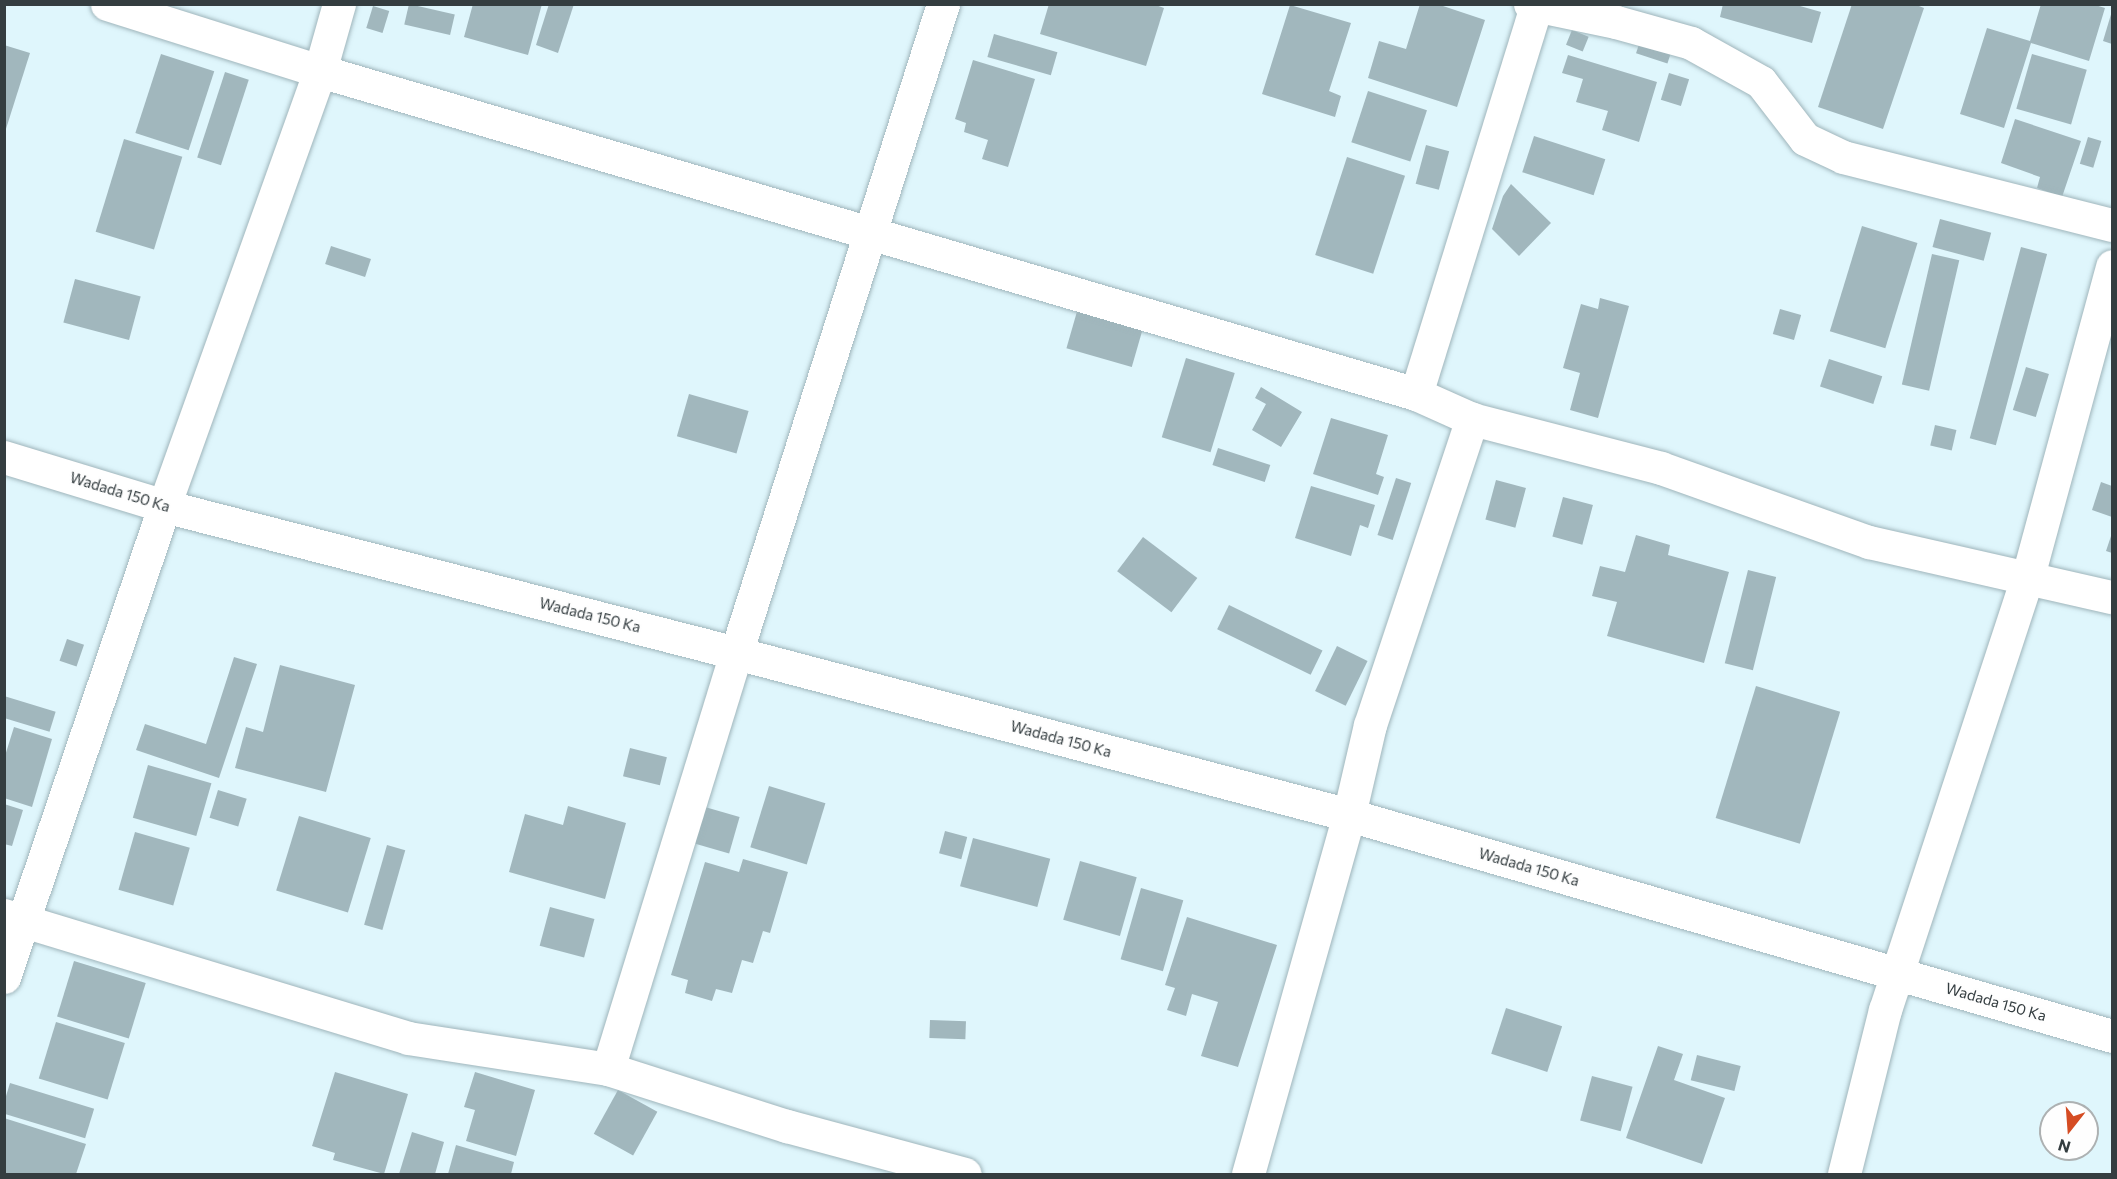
<!DOCTYPE html>
<html>
<head>
<meta charset="utf-8">
<style>
  body { margin:0 }
  #map { position:relative; width:2117px; height:1179px; overflow:hidden; background:#dff6fc; font-family:Commissioner,sans-serif }
  div>[style] { position:absolute }
  .building>* { inset:0; background:#a1b7bd; transform-origin:0 0 }
  .roads { filter:drop-shadow(0 0 2px #9fb5bb) drop-shadow(0 0 2px #9fb5bb) }
  .minor>* { height:33px; margin:-16.5px; padding:0 16.5px; transform-origin:16.5px; border-radius:16.5px; background:#fff }
  span { translate:-50% -50%; white-space:nowrap; text-align:center; line-height:1.15; -webkit-text-stroke:4.5px #fefefe; paint-order:stroke }
  .street-label { font-size:15px; color:#343d40 }
  .frame { position:absolute; inset:0; border:6px solid #343d40; pointer-events:none }
  .north { position:absolute; left:2039px; top:1101px; width:60px; height:60px; box-sizing:border-box; background:#fefefe; border:2px solid #adb1b2; border-radius:50%; rotate:197deg; font-size:16px; font-weight:700; line-height:24px; text-align:center; color:#343d40 }
  .north::after { content:''; display:block; margin:auto; width:21px; height:27px; background:#d54c23; clip-path:polygon(50% 0,100% 100%,50% 72%,0 100%) }
</style>
</head>
<body>
<div id="map">
  <div class="building">
    <i style="left:409px;top:4px;width:47px;height:21px;rotate:13deg"></i>
    <i style="clip-path:polygon(473px 4px,542px 4px,528px 55px,464px 37px)"></i>
    <i style="clip-path:polygon(549px 4px,574px 4px,558px 53px,536px 45px)"></i>
    <i style="clip-path:polygon(1049px 4px,1153px 4px,1164px 8px,1146px 66px,1040px 34px)"></i>
    <i style="clip-path:polygon(1420px 4px,1437px 4px,1485px 20px,1457px 107px,1368px 78px,1379px 41px,1406px 49px)"></i>
    <i style="clip-path:polygon(1723px 4px,1793px 4px,1821px 12px,1812px 43px,1720px 17px)"></i>
    <i style="clip-path:polygon(1852px 4px,1914px 4px,1924px 8px,1883px 129px,1818px 107px)"></i>
    <i style="clip-path:polygon(2041px 4px,2092px 4px,2105px 8px,2089px 61px,2031px 43px,2004px 128px,1960px 114px,1987px 28px,2030px 41px)"></i>
    <i style="clip-path:polygon(1290px 5px,1351px 23px,1329px 91px,1341px 96px,1335px 117px,1262px 94px)"></i>
    <i style="left:373px;top:6px;width:17px;height:23px;rotate:17deg"></i>
    <i style="clip-path:polygon(2112px 11px,2112px 44px,2103px 41px)"></i>
    <i style="left:1572px;top:30px;width:18px;height:16px;rotate:22deg"></i>
    <i style="left:994px;top:34px;width:66px;height:24px;rotate:16deg"></i>
    <i style="left:1641px;top:38px;width:33px;height:16px;rotate:18deg"></i>
    <i style="clip-path:polygon(4px 45px,30px 53px,5px 132px,4px 132px)"></i>
    <i style="left:161px;top:54px;width:56px;height:83px;rotate:18deg"></i>
    <i style="left:2032px;top:54px;width:57px;height:57px;rotate:16deg"></i>
    <i style="clip-path:polygon(1568px 55px,1657px 82px,1639px 142px,1602px 130px,1608px 111px,1576px 102px,1583px 79px,1562px 73px)"></i>
    <i style="clip-path:polygon(973px 60px,1035px 79px,1008px 167px,982px 159px,988px 140px,964px 132px,966px 123px,955px 119px)"></i>
    <i style="left:225px;top:72px;width:25px;height:90px;rotate:18deg"></i>
    <i style="left:1669px;top:73px;width:21px;height:28px;rotate:17deg"></i>
    <i style="left:1368px;top:91px;width:62px;height:54px;rotate:18deg"></i>
    <i style="clip-path:polygon(2015px 119px,2081px 141px,2062px 197px,2037px 188px,2040px 177px,2001px 163px)"></i>
    <i style="left:1534px;top:136px;width:75px;height:38px;rotate:18deg"></i>
    <i style="left:2088px;top:137px;width:14px;height:28px;rotate:17deg"></i>
    <i style="left:124px;top:139px;width:61px;height:97px;rotate:17deg"></i>
    <i style="left:1426px;top:145px;width:24px;height:40px;rotate:15deg"></i>
    <i style="left:1347px;top:157px;width:61px;height:103px;rotate:18deg"></i>
    <i style="clip-path:polygon(1511px 184px,1551px 223px,1519px 256px,1492px 229px,1503px 196px)"></i>
    <i style="left:1940px;top:219px;width:53px;height:29px;rotate:15deg"></i>
    <i style="left:1862px;top:226px;width:58px;height:110px;rotate:17deg"></i>
    <i style="left:331px;top:246px;width:42px;height:19px;rotate:18deg"></i>
    <i style="left:2021px;top:247px;width:27px;height:198px;rotate:15deg"></i>
    <i style="left:1932px;top:254px;width:28px;height:134px;rotate:13deg"></i>
    <i style="left:75px;top:279px;width:68px;height:45px;rotate:15deg"></i>
    <i style="clip-path:polygon(1600px 298px,1629px 306px,1598px 418px,1570px 410px,1580px 373px,1563px 368px,1581px 304px,1598px 309px)"></i>
    <i style="left:1078px;top:308px;width:68px;height:42px;rotate:16deg"></i>
    <i style="left:1780px;top:309px;width:22px;height:26px;rotate:16deg"></i>
    <i style="left:1186px;top:358px;width:51px;height:83px;rotate:17deg"></i>
    <i style="left:1829px;top:359px;width:56px;height:29px;rotate:18deg"></i>
    <i style="left:2026px;top:367px;width:24px;height:45px;rotate:17deg"></i>
    <i style="clip-path:polygon(1261px 387px,1302px 412px,1281px 447px,1252px 430px,1266px 404px,1255px 398px)"></i>
    <i style="left:689px;top:394px;width:62px;height:44px;rotate:16deg"></i>
    <i style="clip-path:polygon(1331px 418px,1388px 435px,1376px 474px,1384px 477px,1378px 495px,1313px 474px)"></i>
    <i style="left:1935px;top:425px;width:22px;height:21px;rotate:13deg"></i>
    <i style="left:1218px;top:448px;width:55px;height:18px;rotate:18deg"></i>
    <i style="left:1396px;top:478px;width:16px;height:60px;rotate:18deg"></i>
    <i style="left:1496px;top:480px;width:31px;height:41px;rotate:15deg"></i>
    <i style="clip-path:polygon(2101px 482px,2112px 486px,2112px 517px,2092px 510px)"></i>
    <i style="clip-path:polygon(1311px 486px,1375px 505px,1368px 528px,1360px 525px,1351px 556px,1295px 538px)"></i>
    <i style="left:1563px;top:497px;width:31px;height:41px;rotate:15deg"></i>
    <i style="clip-path:polygon(2112px 533px,2112px 553px,2106px 551px)"></i>
    <i style="clip-path:polygon(1636px 535px,1670px 545px,1668px 555px,1729px 572px,1704px 663px,1607px 636px,1617px 602px,1592px 596px,1600px 566px,1625px 572px)"></i>
    <i style="left:1143px;top:537px;width:68px;height:43px;rotate:37deg"></i>
    <i style="left:1748px;top:570px;width:29px;height:96px;rotate:14deg"></i>
    <i style="left:1229px;top:605px;width:104px;height:27px;rotate:26deg"></i>
    <i style="left:67px;top:639px;width:18px;height:23px;rotate:19deg"></i>
    <i style="left:1337px;top:646px;width:34px;height:50px;rotate:26deg"></i>
    <i style="clip-path:polygon(234px 657px,257px 664px,219px 778px,136px 750px,145px 724px,206px 744px)"></i>
    <i style="clip-path:polygon(280px 665px,355px 685px,326px 792px,235px 768px,246px 727px,263px 732px)"></i>
    <i style="left:1756px;top:686px;width:88px;height:138px;rotate:17deg"></i>
    <i style="left:4px;top:696px;width:54px;height:21px;rotate:17deg"></i>
    <i style="clip-path:polygon(14px 727px,52px 739px,32px 807px,4px 798px,4px 759px)"></i>
    <i style="left:630px;top:748px;width:38px;height:29px;rotate:14deg"></i>
    <i style="left:148px;top:765px;width:66px;height:55px;rotate:16deg"></i>
    <i style="left:769px;top:786px;width:59px;height:64px;rotate:17deg"></i>
    <i style="left:218px;top:790px;width:30px;height:29px;rotate:17deg"></i>
    <i style="clip-path:polygon(4px 804px,23px 810px,12px 846px,4px 844px)"></i>
    <i style="clip-path:polygon(568px 806px,626px 823px,605px 899px,509px 872px,525px 814px,563px 825px)"></i>
    <i style="left:705px;top:807px;width:36px;height:38px;rotate:16deg"></i>
    <i style="left:299px;top:816px;width:75px;height:78px;rotate:17deg"></i>
    <i style="left:945px;top:831px;width:23px;height:23px;rotate:15deg"></i>
    <i style="left:135px;top:832px;width:57px;height:60px;rotate:16deg"></i>
    <i style="left:973px;top:838px;width:80px;height:50px;rotate:15deg"></i>
    <i style="left:387px;top:845px;width:19px;height:83px;rotate:16deg"></i>
    <i style="clip-path:polygon(743px 859px,788px 872px,770px 933px,763px 931px,753px 963px,742px 960px,732px 993px,716px 989px,712px 1001px,685px 993px,688px 980px,671px 975px,705px 862px,739px 872px)"></i>
    <i style="left:1080px;top:861px;width:59px;height:61px;rotate:16deg"></i>
    <i style="left:1141px;top:888px;width:44px;height:74px;rotate:16deg"></i>
    <i style="left:550px;top:907px;width:46px;height:40px;rotate:15deg"></i>
    <i style="clip-path:polygon(1187px 917px,1277px 945px,1238px 1067px,1201px 1056px,1218px 1002px,1192px 994px,1186px 1016px,1167px 1010px,1175px 988px,1165px 985px)"></i>
    <i style="left:74px;top:961px;width:75px;height:58px;rotate:17deg"></i>
    <i style="left:1506px;top:1008px;width:59px;height:48px;rotate:18deg"></i>
    <i style="left:930px;top:1020px;width:36px;height:18px;rotate:2deg"></i>
    <i style="left:56px;top:1022px;width:72px;height:59px;rotate:17deg"></i>
    <i style="clip-path:polygon(1658px 1046px,1683px 1054px,1674px 1080px,1725px 1098px,1702px 1164px,1626px 1138px)"></i>
    <i style="left:1697px;top:1055px;width:45px;height:26px;rotate:14deg"></i>
    <i style="clip-path:polygon(335px 1072px,408px 1094px,384px 1174px,333px 1160px,335px 1153px,312px 1146px)"></i>
    <i style="clip-path:polygon(475px 1072px,535px 1090px,516px 1156px,466px 1141px,475px 1110px,464px 1107px)"></i>
    <i style="left:1592px;top:1076px;width:42px;height:46px;rotate:15deg"></i>
    <i style="left:10px;top:1083px;width:88px;height:31px;rotate:17deg"></i>
    <i style="left:618px;top:1090px;width:45px;height:50px;rotate:29deg"></i>
    <i style="clip-path:polygon(4px 1118px,86px 1144px,76px 1174px,4px 1174px)"></i>
    <i style="clip-path:polygon(412px 1132px,444px 1142px,435px 1174px,399px 1174px)"></i>
    <i style="clip-path:polygon(456px 1145px,514px 1162px,511px 1174px,448px 1174px)"></i>
  </div>
  <div class="roads">
    <div class="minor">
      <i style="left:107px;top:4px;width:223px;rotate:17.5deg"></i>
      <i style="left:320px;top:71px;width:1143px;rotate:16.42deg"></i>
      <i style="left:1416px;top:394px;width:61px;rotate:24.1deg"></i>
      <i style="left:1530px;top:4px;width:88px;rotate:11.8deg"></i>
      <i style="left:1616px;top:22px;width:78px;rotate:15.6deg"></i>
      <i style="left:1691px;top:43px;width:80px;rotate:29.1deg"></i>
      <i style="left:1761px;top:82px;width:72px;rotate:52.3deg"></i>
      <i style="left:1805px;top:139px;width:42px;rotate:25.3deg"></i>
      <i style="left:1843px;top:157px;width:277px;rotate:14.2deg"></i>
      <i style="left:1416px;top:394px;width:408px;rotate:-72.8deg"></i>
      <i style="left:4px;top:457px;width:167px;rotate:17deg"></i>
      <i style="left:164px;top:506px;width:591px;rotate:14.41deg"></i>
      <i style="left:736px;top:653px;width:634px;rotate:14.8deg"></i>
      <i style="left:1349px;top:815px;width:794px;rotate:16.15deg"></i>
      <i style="left:4px;top:915px;width:422px;rotate:16.9deg"></i>
      <i style="left:408px;top:1038px;width:202px;rotate:8.8deg"></i>
      <i style="left:608px;top:1069px;width:188px;rotate:17.7deg"></i>
      <i style="left:787px;top:1126px;width:184px;rotate:15.1deg"></i>
      <i style="left:4px;top:977px;width:497px;rotate:-71.2deg"></i>
      <i style="left:164px;top:506px;width:462px;rotate:-70.3deg"></i>
      <i style="left:320px;top:71px;width:70px;rotate:-74.2deg"></i>
      <i style="left:608px;top:1069px;width:435px;rotate:-72.9deg"></i>
      <i style="left:736px;top:653px;width:681px;rotate:-72.31deg"></i>
      <i style="left:1248px;top:1174px;width:373px;rotate:-74.3deg"></i>
      <i style="left:1349px;top:815px;width:92px;rotate:-76.9deg"></i>
      <i style="left:1370px;top:725px;width:323px;rotate:-71.6deg"></i>
      <i style="left:1472px;top:419px;width:195px;rotate:14.5deg"></i>
      <i style="left:1661px;top:468px;width:221px;rotate:19.6deg"></i>
      <i style="left:1869px;top:542px;width:249px;rotate:12.8deg"></i>
      <i style="left:1844px;top:1174px;width:169px;rotate:-76deg"></i>
      <i style="left:1885px;top:1010px;width:457px;rotate:-71.8deg"></i>
      <i style="left:2028px;top:576px;width:321px;rotate:-74.8deg"></i>
    </div>
  </div>
  <div class="street-label">
    <span style="left:120px;top:492px;rotate:17deg">Wadada 150 Ka</span>
    <span style="left:590px;top:615px;rotate:14deg">Wadada 150 Ka</span>
    <span style="left:1061px;top:739px;rotate:15deg">Wadada 150 Ka</span>
    <span style="left:1529px;top:867px;rotate:16deg">Wadada 150 Ka</span>
    <span style="left:1996px;top:1002px;rotate:16deg">Wadada 150 Ka</span>
  </div>
  <div class="frame"></div>
  <div class="north">N</div>
</div>
</body>
</html>
